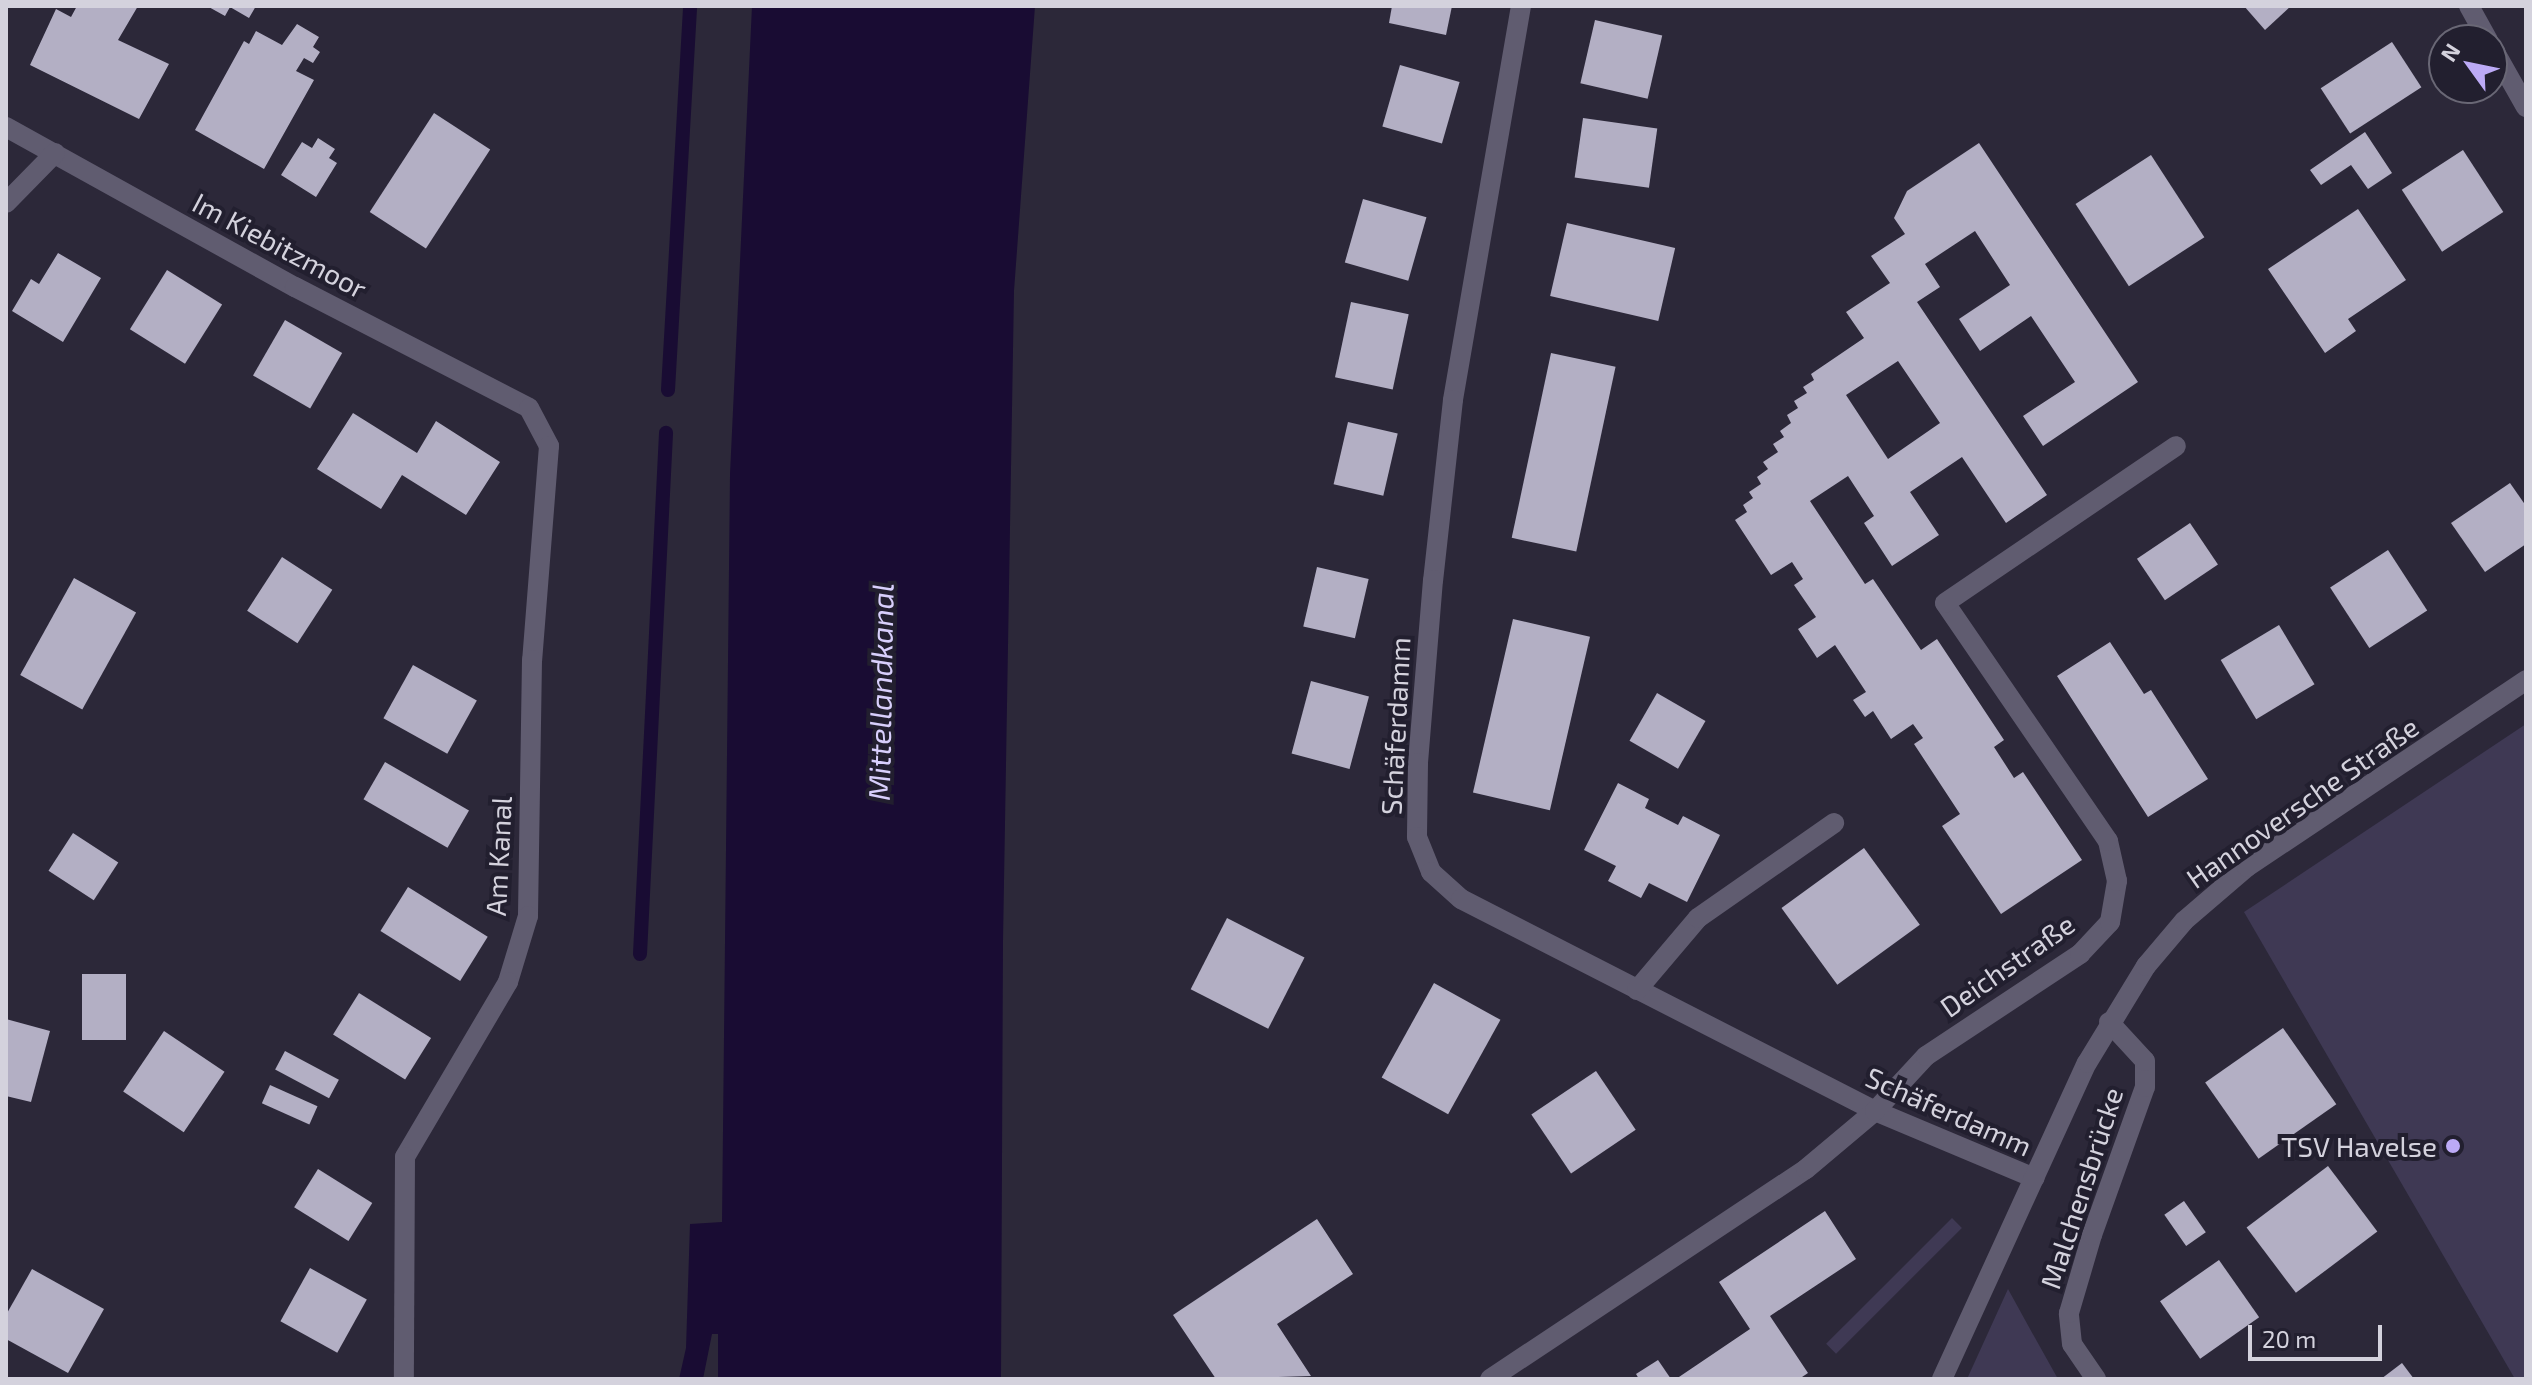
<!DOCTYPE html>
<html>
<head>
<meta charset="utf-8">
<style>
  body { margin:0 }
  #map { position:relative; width:2532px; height:1385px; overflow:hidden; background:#2c2839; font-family:"Exo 2",sans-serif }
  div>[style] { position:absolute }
  .green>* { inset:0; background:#3f3954; transform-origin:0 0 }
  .water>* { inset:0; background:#190c33 }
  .stream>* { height:14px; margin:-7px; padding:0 7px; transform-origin:7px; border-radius:7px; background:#190c33 }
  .building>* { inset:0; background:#b3afc4; transform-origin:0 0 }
  .minor>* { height:20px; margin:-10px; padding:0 10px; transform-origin:10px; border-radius:10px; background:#605c70 }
  .tertiary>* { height:20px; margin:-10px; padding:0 10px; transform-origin:10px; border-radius:10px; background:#605c70 }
  .dots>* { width:22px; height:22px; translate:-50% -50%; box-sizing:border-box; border:4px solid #221f2f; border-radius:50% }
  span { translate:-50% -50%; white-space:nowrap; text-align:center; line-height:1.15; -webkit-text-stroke:8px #221f2f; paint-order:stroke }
  .street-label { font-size:28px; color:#d4d2dd }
  .poi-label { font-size:28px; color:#d4d2dd }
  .right { translate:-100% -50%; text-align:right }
  .water-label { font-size:30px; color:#d8cffc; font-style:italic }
  .frame { position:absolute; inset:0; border:8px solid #d4d2dd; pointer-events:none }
  .north { position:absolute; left:2428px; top:24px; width:80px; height:80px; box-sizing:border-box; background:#221f2f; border:2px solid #696775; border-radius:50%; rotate:303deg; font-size:22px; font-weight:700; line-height:32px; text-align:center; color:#d4d2dd }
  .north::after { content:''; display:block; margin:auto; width:28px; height:36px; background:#bcaaf6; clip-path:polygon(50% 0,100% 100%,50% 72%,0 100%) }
  .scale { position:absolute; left:2248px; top:1325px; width:134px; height:36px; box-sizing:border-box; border:4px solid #d4d2dd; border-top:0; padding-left:10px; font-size:24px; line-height:28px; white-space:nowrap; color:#d4d2dd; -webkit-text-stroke:6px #221f2f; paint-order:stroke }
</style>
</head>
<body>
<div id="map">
  <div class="green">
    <i style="clip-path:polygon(2526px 724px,2526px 1379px,2515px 1379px,2244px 912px)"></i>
    <i style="left:1952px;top:1218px;width:14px;height:178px;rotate:45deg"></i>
    <i style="clip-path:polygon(2008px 1289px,2030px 1329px,2058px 1379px,1967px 1379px)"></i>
  </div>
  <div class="water">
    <i style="clip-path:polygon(752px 6px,1035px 6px,1014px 291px,1003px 942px,1001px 1379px,718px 1379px,718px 1334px,712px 1334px,703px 1379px,679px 1379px,686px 1348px,690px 1224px,722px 1222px,730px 474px)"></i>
  </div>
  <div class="stream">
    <i style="left:668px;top:390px;width:385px;rotate:-86.7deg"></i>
    <i style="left:640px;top:954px;width:522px;rotate:-87.14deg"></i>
  </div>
  <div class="building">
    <i style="clip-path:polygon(77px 6px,138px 6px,118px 40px,169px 64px,139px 119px,30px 65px,56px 9px,71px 17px)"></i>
    <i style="clip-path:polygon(207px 6px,256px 6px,249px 18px,230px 7px,225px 16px)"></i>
    <i style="clip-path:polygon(1392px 6px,1452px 6px,1446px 35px,1389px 23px)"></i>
    <i style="clip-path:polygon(2244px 6px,2291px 6px,2265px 30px)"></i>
    <i style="left:1595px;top:20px;width:69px;height:65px;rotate:13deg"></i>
    <i style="clip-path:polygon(297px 24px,319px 37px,313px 47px,320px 52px,313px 63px,304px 58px,296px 71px,314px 80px,264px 169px,195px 130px,244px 41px,249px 44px,256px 31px,282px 45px)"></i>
    <i style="left:2392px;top:42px;width:54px;height:85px;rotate:57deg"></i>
    <i style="left:1400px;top:65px;width:62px;height:64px;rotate:16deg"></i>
    <i style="left:434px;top:113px;width:67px;height:118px;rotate:33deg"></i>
    <i style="left:1583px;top:118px;width:75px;height:60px;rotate:8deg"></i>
    <i style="clip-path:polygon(2365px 132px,2392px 173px,2368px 189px,2351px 165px,2321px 185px,2310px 170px)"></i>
    <i style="clip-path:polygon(318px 138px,335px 149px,329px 158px,337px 163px,316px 197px,281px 175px,302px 142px,312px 148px)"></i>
    <i style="clip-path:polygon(evenodd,1979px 143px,2138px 382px,2043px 446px,2023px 416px,2075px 382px,2031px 316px,1980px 351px,1959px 319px,2010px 285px,1975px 231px,1925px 264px,1940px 287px,1917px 302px,2047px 495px,2006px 523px,1962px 457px,1910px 492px,1939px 535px,1892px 566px,1864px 523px,1874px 516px,1848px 476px,1810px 501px,1865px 584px,1873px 579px,1921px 650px,1937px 639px,2004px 740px,1994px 747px,2005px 764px,2014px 778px,2023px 772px,2082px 860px,2001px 914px,1942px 826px,1960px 814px,1914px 744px,1923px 738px,1913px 724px,1891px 739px,1873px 711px,1865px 717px,1853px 700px,1866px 692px,1835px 645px,1817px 658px,1798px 629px,1816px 617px,1794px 585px,1803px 579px,1792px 562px,1771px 575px,1735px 520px,1747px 512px,1743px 505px,1753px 498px,1749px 492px,1761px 484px,1757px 477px,1768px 469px,1763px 462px,1778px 452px,1773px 444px,1784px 437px,1780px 431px,1791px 423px,1787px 415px,1798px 408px,1794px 401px,1807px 393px,1803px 387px,1814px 380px,1811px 374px,1864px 338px,1846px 312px,1890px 283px,1871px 256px,1905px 234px,1894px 218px,1907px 191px,1979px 143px,1898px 361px,1940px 423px,1888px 459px,1846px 395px,1898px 361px)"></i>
    <i style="left:2463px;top:150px;width:74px;height:73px;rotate:57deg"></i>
    <i style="left:2151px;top:155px;width:98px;height:90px;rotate:57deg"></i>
    <i style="left:1363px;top:199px;width:66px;height:66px;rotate:16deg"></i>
    <i style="clip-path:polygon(2358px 209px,2406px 280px,2348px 319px,2356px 331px,2325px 353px,2268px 269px)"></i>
    <i style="left:1567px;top:223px;width:111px;height:75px;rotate:13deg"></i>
    <i style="clip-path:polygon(58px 253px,101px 278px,63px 342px,12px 311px,31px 279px,39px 284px)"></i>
    <i style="left:167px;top:270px;width:65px;height:70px;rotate:32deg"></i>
    <i style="left:1351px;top:302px;width:59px;height:77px;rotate:12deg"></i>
    <i style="left:285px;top:320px;width:66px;height:64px;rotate:30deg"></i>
    <i style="left:1551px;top:353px;width:66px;height:189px;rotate:12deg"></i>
    <i style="clip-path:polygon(353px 413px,417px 453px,436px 421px,500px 462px,466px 515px,402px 475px,381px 509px,317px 469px)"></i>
    <i style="left:1348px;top:422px;width:51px;height:64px;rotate:13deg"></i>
    <i style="clip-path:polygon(2510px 483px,2526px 506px,2526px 544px,2485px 572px,2451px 523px)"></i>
    <i style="left:2190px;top:523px;width:50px;height:64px;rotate:56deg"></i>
    <i style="left:2388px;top:550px;width:72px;height:69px;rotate:57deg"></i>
    <i style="left:282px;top:557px;width:60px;height:64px;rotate:33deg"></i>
    <i style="left:1317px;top:567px;width:53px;height:61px;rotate:13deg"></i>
    <i style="left:74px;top:578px;width:71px;height:111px;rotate:29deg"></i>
    <i style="left:1513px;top:619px;width:79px;height:178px;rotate:13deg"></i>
    <i style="left:2279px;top:625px;width:69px;height:68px;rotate:59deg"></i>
    <i style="clip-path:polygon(2110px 642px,2144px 694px,2151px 690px,2208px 779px,2148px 817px,2057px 676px)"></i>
    <i style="left:413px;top:665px;width:73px;height:61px;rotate:29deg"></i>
    <i style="left:1311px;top:681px;width:60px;height:75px;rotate:15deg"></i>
    <i style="left:1657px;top:693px;width:56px;height:55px;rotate:30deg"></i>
    <i style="left:385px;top:762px;width:97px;height:43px;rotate:30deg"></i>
    <i style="clip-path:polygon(1618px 783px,1649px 799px,1645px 808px,1678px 825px,1683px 816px,1720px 835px,1687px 902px,1649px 883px,1641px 898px,1608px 881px,1616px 866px,1584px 850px)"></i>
    <i style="left:73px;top:833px;width:54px;height:45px;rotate:33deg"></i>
    <i style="left:1864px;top:848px;width:95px;height:102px;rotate:54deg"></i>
    <i style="left:408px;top:887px;width:94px;height:52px;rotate:32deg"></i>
    <i style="left:1227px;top:918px;width:87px;height:80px;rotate:27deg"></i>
    <i style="left:82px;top:974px;width:44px;height:66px"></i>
    <i style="left:1434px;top:983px;width:76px;height:108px;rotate:29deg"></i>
    <i style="left:359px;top:993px;width:85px;height:49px;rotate:32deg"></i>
    <i style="clip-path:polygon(6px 1019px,50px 1031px,31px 1102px,6px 1096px)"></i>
    <i style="left:2283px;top:1028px;width:93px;height:95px;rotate:55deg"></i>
    <i style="left:164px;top:1031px;width:73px;height:73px;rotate:34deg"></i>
    <i style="left:285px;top:1051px;width:61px;height:21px;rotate:28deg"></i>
    <i style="left:1596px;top:1071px;width:71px;height:78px;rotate:56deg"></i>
    <i style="left:270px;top:1085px;width:52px;height:20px;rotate:24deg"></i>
    <i style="left:2328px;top:1166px;width:82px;height:102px;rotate:53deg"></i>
    <i style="left:318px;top:1169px;width:64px;height:45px;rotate:32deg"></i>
    <i style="left:2184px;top:1201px;width:38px;height:24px;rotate:55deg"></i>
    <i style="clip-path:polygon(1825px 1211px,1856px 1259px,1770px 1316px,1808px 1373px,1799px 1379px,1676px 1379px,1750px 1329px,1719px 1282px)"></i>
    <i style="clip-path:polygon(1317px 1219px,1353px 1274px,1277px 1324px,1311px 1376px,1216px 1379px,1173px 1315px)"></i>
    <i style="left:2219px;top:1260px;width:70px;height:72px;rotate:55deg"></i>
    <i style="left:310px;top:1268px;width:65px;height:61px;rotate:29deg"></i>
    <i style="clip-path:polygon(32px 1269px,104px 1309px,68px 1373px,6px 1339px,6px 1315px)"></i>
    <i style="clip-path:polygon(1658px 1360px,1671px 1379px,1639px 1379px,1636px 1374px)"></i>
    <i style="clip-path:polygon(2402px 1363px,2414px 1379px,2381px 1379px)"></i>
  </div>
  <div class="minor">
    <i style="left:1521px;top:6px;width:400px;rotate:99.8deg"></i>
    <i style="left:1453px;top:400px;width:181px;rotate:96.3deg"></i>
    <i style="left:1433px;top:580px;width:184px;rotate:94.7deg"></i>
    <i style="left:1418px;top:763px;width:74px;rotate:90.8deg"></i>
    <i style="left:1417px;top:837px;width:38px;rotate:68deg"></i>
    <i style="left:1431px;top:872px;width:40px;rotate:42deg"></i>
    <i style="left:1461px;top:899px;width:465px;rotate:27.1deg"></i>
    <i style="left:1875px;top:1111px;width:173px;rotate:22.8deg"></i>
    <i style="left:2469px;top:6px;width:39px;rotate:61deg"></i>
    <i style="left:2492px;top:47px;width:69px;rotate:60.5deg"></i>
    <i style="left:6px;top:127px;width:330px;rotate:29deg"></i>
    <i style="left:295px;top:287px;width:263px;rotate:27.3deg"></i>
    <i style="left:529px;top:408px;width:43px;rotate:62.2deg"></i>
    <i style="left:549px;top:446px;width:215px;rotate:94.5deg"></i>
    <i style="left:532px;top:660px;width:256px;rotate:90.9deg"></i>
    <i style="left:528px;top:916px;width:69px;rotate:106.9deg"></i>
    <i style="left:508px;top:982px;width:203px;rotate:120.5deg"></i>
    <i style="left:405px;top:1157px;width:222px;rotate:90.3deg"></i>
    <i style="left:6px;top:203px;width:70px;rotate:-45.6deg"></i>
    <i style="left:1637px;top:990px;width:94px;rotate:-49.7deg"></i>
    <i style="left:1698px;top:918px;width:166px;rotate:-34.9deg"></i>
    <i style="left:1490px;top:1379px;width:379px;rotate:-33.6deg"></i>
    <i style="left:1806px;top:1169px;width:90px;rotate:-40deg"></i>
    <i style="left:1875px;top:1111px;width:75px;rotate:-47.2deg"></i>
    <i style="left:1926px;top:1056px;width:185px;rotate:-33.5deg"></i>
    <i style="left:2080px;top:954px;width:44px;rotate:-46.8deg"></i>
    <i style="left:2110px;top:922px;width:42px;rotate:-80.3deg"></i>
    <i style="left:2117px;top:881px;width:41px;rotate:-102.7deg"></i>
    <i style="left:2108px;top:841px;width:288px;rotate:-124.4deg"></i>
    <i style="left:1945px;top:603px;width:279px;rotate:-34.2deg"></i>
    <i style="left:2096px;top:1379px;width:42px;rotate:-124.4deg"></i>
    <i style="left:2072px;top:1344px;width:31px;rotate:-96deg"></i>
    <i style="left:2069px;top:1313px;width:81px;rotate:-73.6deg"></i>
    <i style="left:2092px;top:1235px;width:157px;rotate:-70.3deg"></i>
    <i style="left:2145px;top:1087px;width:26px;rotate:-90deg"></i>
    <i style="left:2145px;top:1061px;width:53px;rotate:-132.7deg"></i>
  </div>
  <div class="tertiary">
    <i style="left:1942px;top:1379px;width:348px;rotate:-65.4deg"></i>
    <i style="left:2087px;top:1063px;width:114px;rotate:-58.7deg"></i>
    <i style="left:2146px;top:966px;width:59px;rotate:-49.8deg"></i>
    <i style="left:2184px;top:921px;width:83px;rotate:-40.6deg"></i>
    <i style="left:2247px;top:867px;width:336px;rotate:-33.8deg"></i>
  </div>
  <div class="dots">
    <i style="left:2453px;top:1146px;background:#bcaaf6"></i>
  </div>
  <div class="street-label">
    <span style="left:280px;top:245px;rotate:28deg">Im Kiebitzmoor</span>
    <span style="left:1395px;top:726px;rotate:-87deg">Schäferdamm</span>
    <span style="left:2302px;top:802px;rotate:-35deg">Hannoversche Straße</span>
    <span style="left:498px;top:856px;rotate:-87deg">Am Kanal</span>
    <span style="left:2007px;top:965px;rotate:-35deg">Deichstraße</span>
    <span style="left:1949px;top:1111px;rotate:24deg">Schäferdamm</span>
    <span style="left:2081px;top:1188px;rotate:-72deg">Malchensbrücke</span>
  </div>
  <div class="poi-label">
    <span class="right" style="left:2437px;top:1146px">TSV Havelse</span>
  </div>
  <div class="water-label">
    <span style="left:880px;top:692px;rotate:-89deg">Mittellandkanal</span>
  </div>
  <div class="frame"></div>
  <div class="north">N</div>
  <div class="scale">20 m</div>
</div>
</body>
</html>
